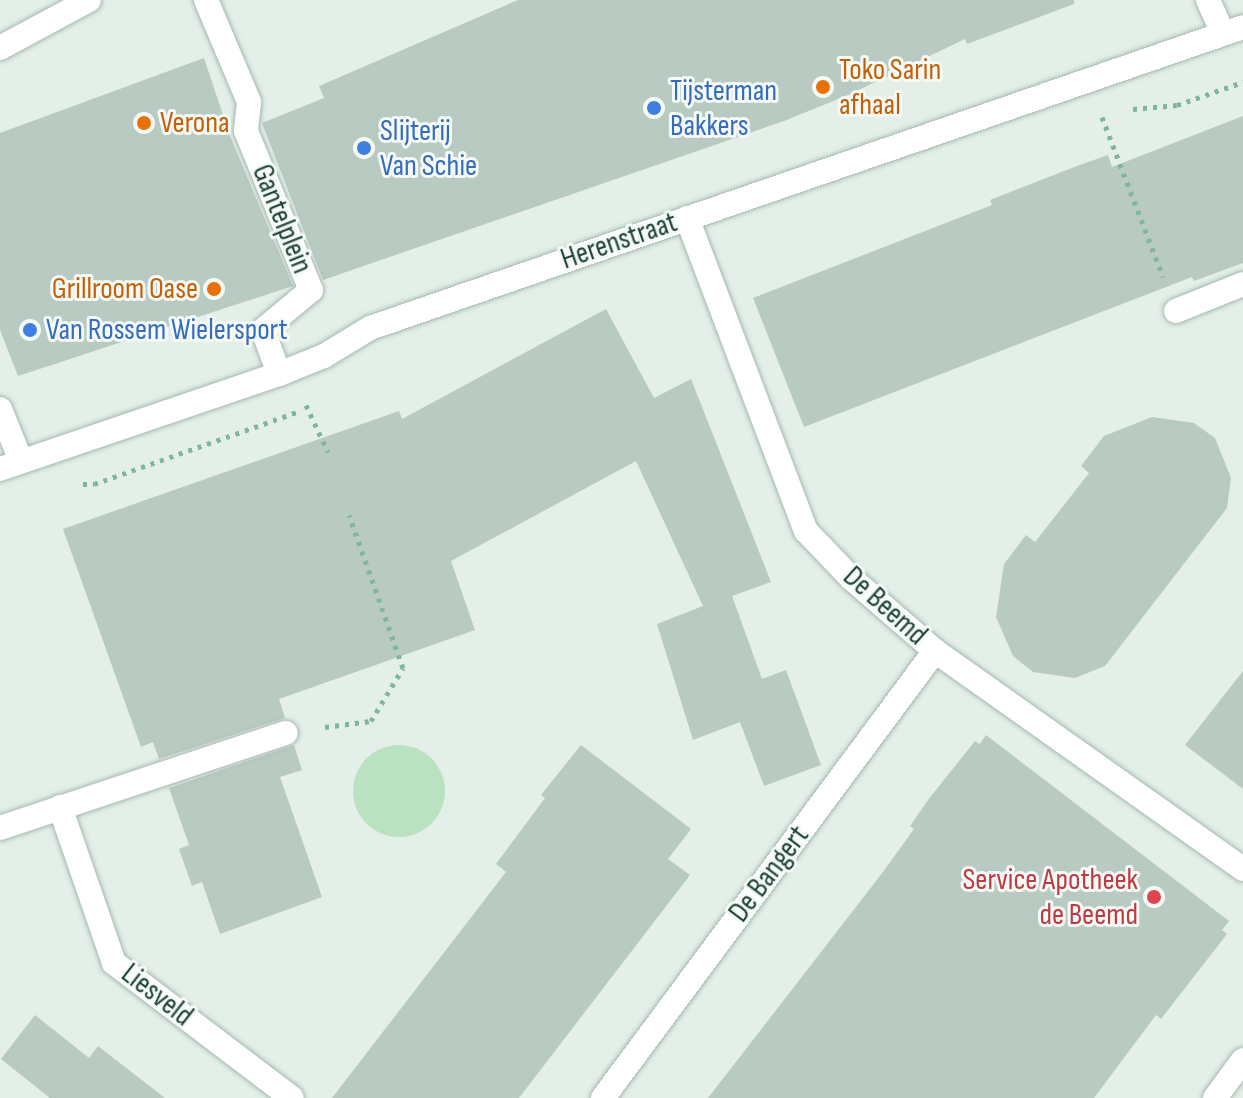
<!DOCTYPE html>
<html>
<head>
<meta charset="utf-8">
<style>
  body { margin:0 }
  #map { position:relative; width:1243px; height:1098px; overflow:hidden; background:#e3efe8; font-family:"Sofia Sans Condensed",sans-serif }
  div>[style] { position:absolute }
  .green>* { inset:0; background:#bae2c0 }
  .round { border-radius:50% }
  .building>* { inset:0; background:#b8cac1 }
  .path>* { height:5px; margin-top:-2.5px; transform-origin:0; background:repeating-linear-gradient(90deg,#80b69f 0 4px,transparent 0 10px) }
  .roads { filter:drop-shadow(0 0 2px #a5b8af) drop-shadow(0 0 2px #a5b8af) }
  .service>* { height:24px; margin:-12px; padding:0 12px; transform-origin:12px; border-radius:12px; background:#fff }
  .pedestrian>* { height:24px; margin:-12px; padding:0 12px; transform-origin:12px; border-radius:12px; background:#fff }
  .minor>* { height:24px; margin:-12px; padding:0 12px; transform-origin:12px; border-radius:12px; background:#fff }
  .tertiary>* { height:24px; margin:-12px; padding:0 12px; transform-origin:12px; border-radius:12px; background:#fff }
  .dots>* { width:22px; height:22px; translate:-50% -50%; box-sizing:border-box; border:4px solid #f5faf7; border-radius:50% }
  span { translate:-50% -50%; white-space:nowrap; text-align:center; line-height:1.15; -webkit-text-stroke:6px #f5faf7; paint-order:stroke }
  .food-label { font-size:30px; color:#c56008 }
  .left { translate:0 -50%; text-align:left }
  .right { translate:-100% -50%; text-align:right }
  .shop-label { font-size:30px; color:#366cbe }
  .street-label { font-size:30px; color:#204336 }
  .health-label { font-size:30px; color:#be3a42 }
</style>
</head>
<body>
<div id="map">
  <div class="green">
    <i class="round" style="left:353px;top:745px;width:92px;height:92px"></i>
  </div>
  <div class="building">
    <i style="clip-path:polygon(518px 0,1074px 0,1074px 4px,967px 44px,965px 39px,848px 95px,784px 121px,323px 280px,262px 123px,324px 98px,319px 86px)"></i>
    <i style="clip-path:polygon(204px 58px,230px 136px,293px 286px,18px 376px,0 330px,0 133px)"></i>
    <i style="clip-path:polygon(1243px 116px,1243px 263px,1194px 281px,1192px 277px,804px 427px,753px 298px,992px 205px,990px 200px,1077px 166px,1108px 155px,1112px 167px)"></i>
    <i style="clip-path:polygon(606px 309px,654px 398px,691px 379px,771px 582px,732px 596px,762px 679px,786px 670px,821px 765px,764px 786px,740px 722px,693px 740px,657px 624px,703px 606px,636px 461px,451px 561px,475px 630px,279px 699px,285px 718px,159px 759px,153px 742px,141px 747px,63px 529px,399px 411px,402px 419px)"></i>
    <i style="clip-path:polygon(1152px 417px,1194px 423px,1215px 438px,1231px 478px,1227px 508px,1105px 666px,1075px 678px,1033px 672px,1013px 656px,996px 617px,1004px 564px,1026px 535px,1035px 542px,1089px 473px,1081px 466px,1104px 436px)"></i>
    <i style="clip-path:polygon(1243px 671px,1243px 789px,1185px 745px)"></i>
    <i style="clip-path:polygon(986px 735px,1229px 921px,1222px 930px,1227px 934px,1161px 1019px,1156px 1015px,1094px 1098px,708px 1098px,883px 872px,914px 829px,910px 826px,928px 800px,975px 741px,980px 744px)"></i>
    <i style="clip-path:polygon(294px 745px,302px 770px,280px 777px,322px 897px,220px 934px,202px 882px,192px 886px,179px 849px,189px 845px,169px 788px)"></i>
    <i style="clip-path:polygon(581px 745px,691px 829px,668px 859px,690px 875px,519px 1098px,332px 1098px,506px 872px,496px 864px,545px 798px,541px 795px)"></i>
    <i style="clip-path:polygon(35px 1015px,89px 1058px,98px 1046px,165px 1098px,50px 1098px,1px 1059px)"></i>
  </div>
  <div class="path">
    <i style="left:1133px;top:109px;width:44px;rotate:-5.2deg"></i>
    <i style="left:1177px;top:105px;width:70px;rotate:-19.2deg"></i>
    <i style="left:1102px;top:117px;width:171px;rotate:69.1deg"></i>
    <i style="left:306px;top:405px;width:52px;rotate:64.9deg"></i>
    <i style="left:83px;top:484px;width:11px"></i>
    <i style="left:94px;top:484px;width:215px;rotate:-19.5deg"></i>
    <i style="left:325px;top:727px;width:46px;rotate:-7.4deg"></i>
    <i style="left:371px;top:721px;width:62px;rotate:-58.9deg"></i>
    <i style="left:403px;top:668px;width:162px;rotate:-109.4deg"></i>
  </div>
  <div class="roads">
    <div class="service">
      <i style="left:206px;top:0;width:111px;rotate:67.1deg"></i>
      <i style="left:1176px;top:311px;width:72px;rotate:-21.9deg"></i>
    </div>
    <div class="pedestrian">
      <i style="left:249px;top:102px;width:29px;rotate:96deg"></i>
      <i style="left:246px;top:131px;width:172px;rotate:67.8deg"></i>
      <i style="left:311px;top:290px;width:62px;rotate:140.2deg"></i>
      <i style="left:263px;top:330px;width:47px;rotate:70deg"></i>
    </div>
    <div class="minor">
      <i style="left:1208px;top:0;width:36px;rotate:66deg"></i>
      <i style="left:0;top:48px;width:101px;rotate:-28.3deg"></i>
      <i style="left:687px;top:218px;width:335px;rotate:69.2deg"></i>
      <i style="left:806px;top:531px;width:66px;rotate:46.2deg"></i>
      <i style="left:852px;top:579px;width:110px;rotate:40.9deg"></i>
      <i style="left:935px;top:651px;width:377px;rotate:35.3deg"></i>
      <i style="left:0;top:409px;width:56px;rotate:68deg"></i>
      <i style="left:60px;top:807px;width:165px;rotate:70.9deg"></i>
      <i style="left:114px;top:963px;width:223px;rotate:37.2deg"></i>
      <i style="left:0;top:828px;width:301px;rotate:-18.4deg"></i>
      <i style="left:603px;top:1098px;width:557px;rotate:-53.4deg"></i>
    </div>
    <div class="tertiary">
      <i style="left:0;top:469px;width:295px;rotate:-18.8deg"></i>
      <i style="left:279px;top:374px;width:48px;rotate:-21.8deg"></i>
      <i style="left:324px;top:356px;width:54px;rotate:-31.3deg"></i>
      <i style="left:370px;top:328px;width:923px;rotate:-19.02deg"></i>
      <i style="left:1215px;top:1098px;width:47px;rotate:-53.6deg"></i>
    </div>
  </div>
  <div class="dots">
    <i style="left:823px;top:87px;background:#e8710a"></i>
    <i style="left:654px;top:108px;background:#3f7fe0"></i>
    <i style="left:144px;top:123px;background:#e8710a"></i>
    <i style="left:364px;top:148px;background:#3f7fe0"></i>
    <i style="left:214px;top:289px;background:#e8710a"></i>
    <i style="left:30px;top:330px;background:#3f7fe0"></i>
    <i style="left:1154px;top:897px;background:#e0444e"></i>
  </div>
  <div class="food-label">
    <span class="left" style="left:839px;top:87px">Toko Sarin<br>afhaal</span>
    <span class="left" style="left:160px;top:123px">Verona</span>
    <span class="right" style="left:198px;top:289px">Grillroom Oase</span>
  </div>
  <div class="shop-label">
    <span class="left" style="left:670px;top:108px">Tijsterman<br>Bakkers</span>
    <span class="left" style="left:380px;top:148px">Slijterij<br>Van Schie</span>
    <span class="left" style="left:46px;top:330px">Van Rossem Wielersport</span>
  </div>
  <div class="street-label">
    <span style="left:282px;top:219px;rotate:68deg">Gantelplein</span>
    <span style="left:619px;top:241px;rotate:-19deg">Herenstraat</span>
    <span style="left:885px;top:606px;rotate:42deg">De Beemd</span>
    <span style="left:769px;top:874px;rotate:-53deg">De Bangert</span>
    <span style="left:157px;top:995px;rotate:38deg">Liesveld</span>
  </div>
  <div class="health-label">
    <span class="right" style="left:1138px;top:897px">Service Apotheek<br>de Beemd</span>
  </div>
</div>
</body>
</html>
